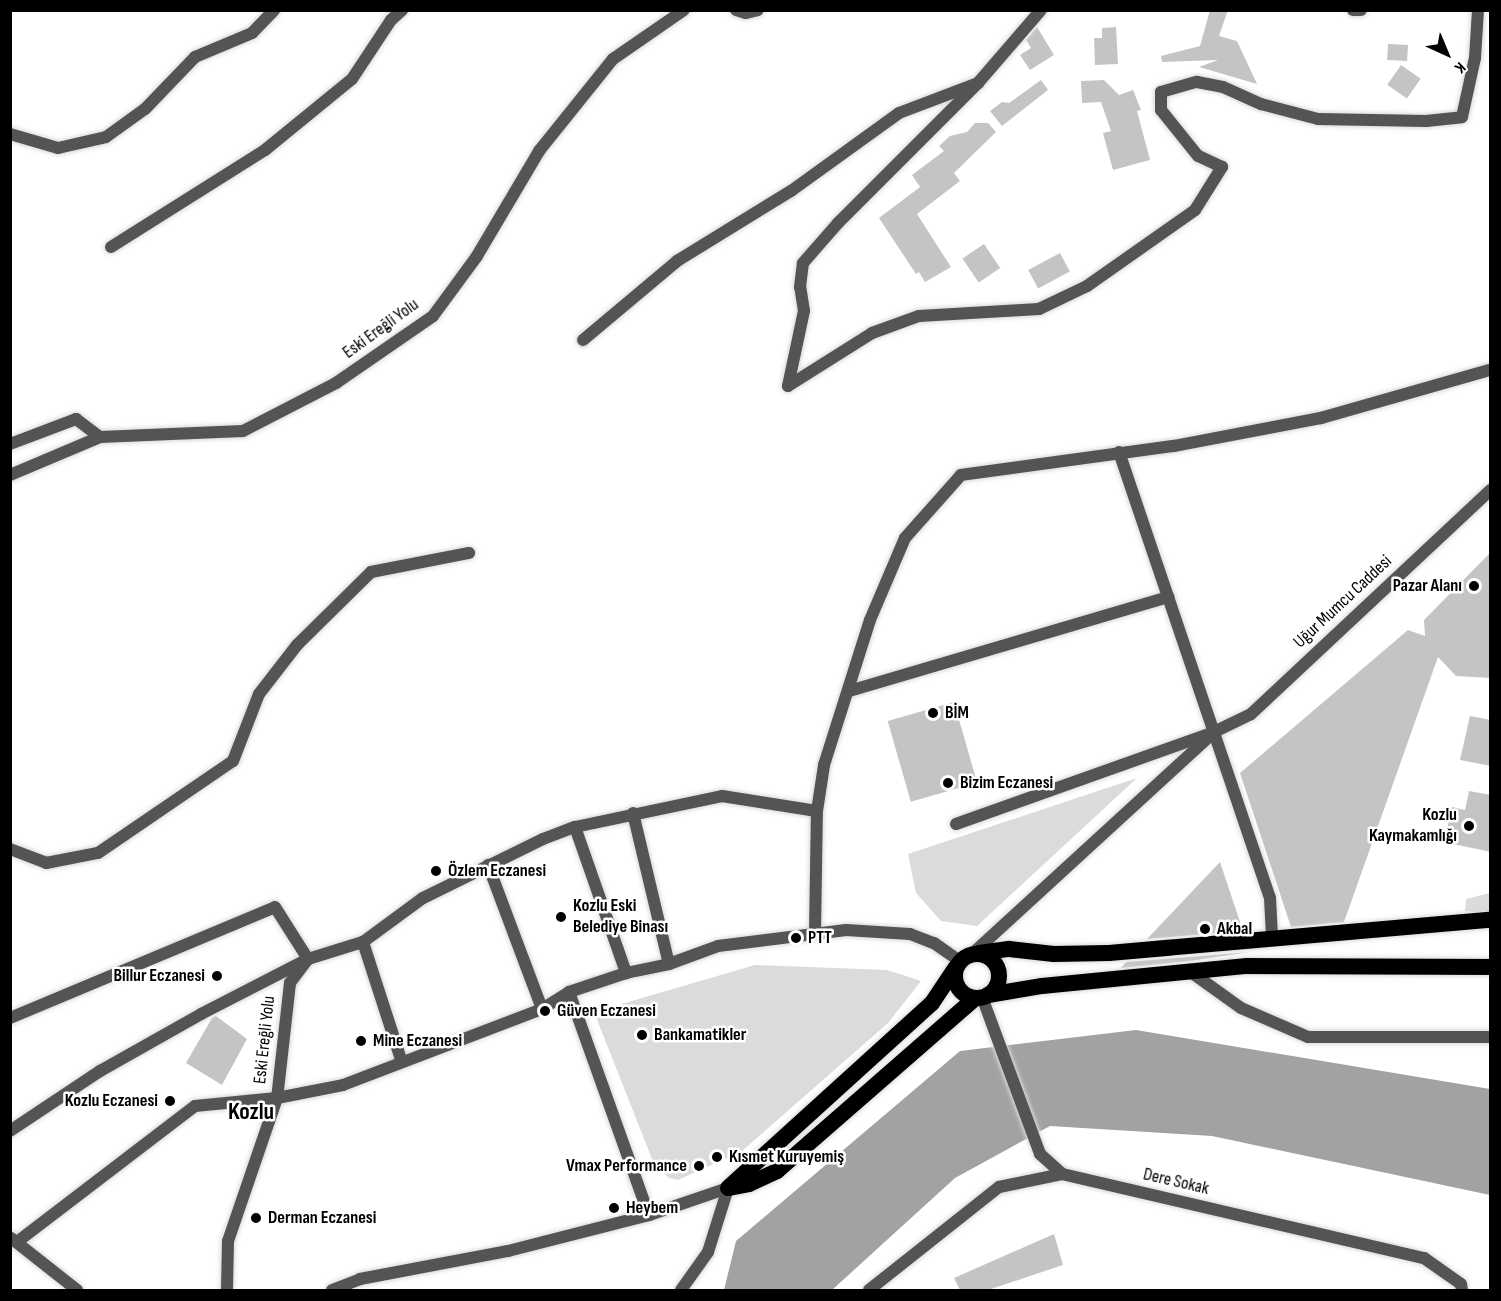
<!DOCTYPE html>
<html>
<head>
<meta charset="utf-8">
<style>
  body { margin:0 }
  #map { position:relative; width:1501px; height:1301px; overflow:hidden; background:#fff; font-family:"Sofia Sans Condensed",sans-serif }
  div>[style] { position:absolute }
  .green>* { inset:0; background:#dbdbdb }
  .water>* { inset:0; background:#a2a2a2 }
  .building>* { inset:0; background:#c4c4c4; transform-origin:0 0 }
  .roads { filter:drop-shadow(0 0 2px #dbdbdb) drop-shadow(0 0 2px #dbdbdb) }
  .minor>* { height:12px; margin:-6px; padding:0 6px; transform-origin:6px; border-radius:6px; background:#545454 }
  .trunk>* { height:16px; margin:-8px; padding:0 8px; transform-origin:8px; border-radius:8px; background:#000 }
  .trunk>.ring { margin:-8px; padding:0; box-sizing:content-box; background:none; border:16px solid #000; border-radius:50% }
  .dots>* { width:16px; height:16px; translate:-50% -50%; box-sizing:border-box; border:3px solid #fff; border-radius:50% }
  span { translate:-50% -50%; white-space:nowrap; text-align:center; line-height:1.15; -webkit-text-stroke:5px #fff; paint-order:stroke }
  .street-label { font-size:18px; color:#000 }
  .poi-label { font-size:18px; color:#000; font-weight:700 }
  .right { translate:-100% -50%; text-align:right }
  .left { translate:0 -50%; text-align:left }
  .district-label { font-size:24px; color:#000; font-weight:700 }
  .frame { position:absolute; inset:0; border:12px solid #000; pointer-events:none }
  .north { position:absolute; left:1417px; top:24px; width:60px; height:60px; -webkit-text-stroke:4px #fff; paint-order:stroke; rotate:136deg; font-size:16px; font-weight:700; line-height:24px; text-align:center; color:#000 }
  .north::after { content:''; display:block; margin:auto; width:21px; height:27px; background:#000; clip-path:polygon(50% 0,100% 100%,50% 72%,0 100%) }
</style>
</head>
<body>
<div id="map">
  <div class="green">
    <i style="clip-path:polygon(1137px 778px,977px 926px,941px 921px,916px 893px,908px 854px)"></i>
    <i style="clip-path:polygon(1490px 893px,1490px 914px,1465px 911px,1466px 899px)"></i>
    <i style="clip-path:polygon(755px 965px,887px 970px,921px 981px,888px 1023px,742px 1151px,678px 1180px,669px 1178px,654px 1164px,594px 1012px)"></i>
  </div>
  <div class="water">
    <i style="clip-path:polygon(1136px 1030px,1490px 1089px,1490px 1195px,1212px 1136px,1050px 1126px,955px 1178px,832px 1290px,724px 1290px,736px 1241px,960px 1051px)"></i>
  </div>
  <div class="building">
    <i style="clip-path:polygon(1210px 10px,1228px 10px,1219px 36px,1237px 41px,1257px 84px,1199px 67px,1218px 60px,1162px 62px,1161px 56px,1200px 46px)"></i>
    <i style="clip-path:polygon(1037px 27px,1054px 55px,1030px 70px,1020px 55px,1031px 48px,1026px 40px)"></i>
    <i style="clip-path:polygon(1116px 27px,1118px 64px,1095px 65px,1094px 38px,1102px 38px,1102px 28px)"></i>
    <i style="left:1388px;top:44px;width:20px;height:16px;rotate:3deg"></i>
    <i style="left:1401px;top:65px;width:24px;height:24px;rotate:35deg"></i>
    <i style="clip-path:polygon(1041px 80px,1048px 90px,1002px 126px,990px 111px,1002px 102px,1009px 103px)"></i>
    <i style="clip-path:polygon(1104px 80px,1119px 95px,1133px 90px,1141px 110px,1137px 111px,1150px 160px,1113px 170px,1103px 133px,1111px 131px,1101px 102px,1082px 103px,1081px 81px)"></i>
    <i style="clip-path:polygon(975px 123px,988px 123px,996px 132px,954px 173px,960px 181px,917px 214px,951px 267px,925px 282px,919px 272px,916px 274px,879px 218px,920px 187px,912px 175px,944px 151px,939px 146px,950px 136px,967px 132px)"></i>
    <i style="left:984px;top:244px;width:29px;height:26px;rotate:56deg"></i>
    <i style="left:1060px;top:253px;width:21px;height:36px;rotate:62deg"></i>
    <i style="clip-path:polygon(1491px 552px,1491px 678px,1456px 676px,1438px 657px,1344px 922px,1291px 927px,1240px 773px,1408px 630px,1425px 636px,1424px 620px)"></i>
    <i style="left:954px;top:702px;width:84px;height:69px;rotate:74deg"></i>
    <i style="clip-path:polygon(1470px 716px,1491px 720px,1491px 766px,1460px 760px)"></i>
    <i style="clip-path:polygon(1469px 791px,1491px 795px,1491px 852px,1444px 842px,1452px 807px,1465px 810px)"></i>
    <i style="clip-path:polygon(1220px 862px,1243px 931px,1147px 939px)"></i>
    <i style="clip-path:polygon(1250px 952px,1190px 961px,1121px 968px,1126px 962px)"></i>
    <i style="clip-path:polygon(216px 1016px,247px 1039px,222px 1085px,186px 1063px,212px 1018px)"></i>
    <i style="clip-path:polygon(1054px 1234px,1063px 1265px,988px 1290px,960px 1290px,954px 1278px)"></i>
  </div>
  <div class="roads">
    <div class="minor">
      <i style="left:736px;top:10px;width:10px;rotate:17deg"></i>
      <i style="left:746px;top:13px;width:12px;rotate:-14deg"></i>
      <i style="left:1353px;top:10px;width:8px"></i>
      <i style="left:10px;top:134px;width:50px;rotate:16.3deg"></i>
      <i style="left:58px;top:148px;width:49px;rotate:-12.9deg"></i>
      <i style="left:106px;top:137px;width:48px;rotate:-35.7deg"></i>
      <i style="left:145px;top:109px;width:72px;rotate:-46.1deg"></i>
      <i style="left:195px;top:57px;width:62px;rotate:-22.8deg"></i>
      <i style="left:252px;top:33px;width:32px;rotate:-46deg"></i>
      <i style="left:111px;top:247px;width:182px;rotate:-32.2deg"></i>
      <i style="left:265px;top:150px;width:112px;rotate:-39.2deg"></i>
      <i style="left:352px;top:79px;width:71px;rotate:-56.5deg"></i>
      <i style="left:391px;top:20px;width:15px;rotate:-42deg"></i>
      <i style="left:583px;top:340px;width:123px;rotate:-40deg"></i>
      <i style="left:677px;top:261px;width:134px;rotate:-31.6deg"></i>
      <i style="left:791px;top:191px;width:133px;rotate:-35.8deg"></i>
      <i style="left:899px;top:113px;width:85px;rotate:-20.8deg"></i>
      <i style="left:788px;top:386px;width:99px;rotate:-32.2deg"></i>
      <i style="left:872px;top:333px;width:50px;rotate:-19.9deg"></i>
      <i style="left:919px;top:316px;width:120px;rotate:-3.3deg"></i>
      <i style="left:1039px;top:309px;width:53px;rotate:-25.6deg"></i>
      <i style="left:1087px;top:286px;width:132px;rotate:-35.1deg"></i>
      <i style="left:1195px;top:210px;width:51px;rotate:-57.9deg"></i>
      <i style="left:1222px;top:167px;width:26px;rotate:-155deg"></i>
      <i style="left:1198px;top:156px;width:59px;rotate:-128.8deg"></i>
      <i style="left:1161px;top:110px;width:18px;rotate:-90deg"></i>
      <i style="left:1161px;top:92px;width:37px;rotate:-16deg"></i>
      <i style="left:1197px;top:82px;width:26px;rotate:11deg"></i>
      <i style="left:1223px;top:87px;width:42px;rotate:24.1deg"></i>
      <i style="left:1261px;top:104px;width:59px;rotate:14.7deg"></i>
      <i style="left:1318px;top:119px;width:108px;rotate:1.1deg"></i>
      <i style="left:1426px;top:121px;width:36px;rotate:-6deg"></i>
      <i style="left:1462px;top:117px;width:60px;rotate:-77.6deg"></i>
      <i style="left:1475px;top:58px;width:48px;rotate:-86.4deg"></i>
      <i style="left:788px;top:386px;width:77px;rotate:-78deg"></i>
      <i style="left:804px;top:311px;width:24px;rotate:-99deg"></i>
      <i style="left:800px;top:287px;width:24px;rotate:-83deg"></i>
      <i style="left:803px;top:263px;width:53px;rotate:-48.8deg"></i>
      <i style="left:838px;top:223px;width:198px;rotate:-45deg"></i>
      <i style="left:978px;top:83px;width:96px;rotate:-49.2deg"></i>
      <i style="left:10px;top:444px;width:71px;rotate:-20.7deg"></i>
      <i style="left:76px;top:419px;width:30px;rotate:37deg"></i>
      <i style="left:1119px;top:452px;width:471px;rotate:71.3deg"></i>
      <i style="left:1270px;top:898px;width:39px;rotate:87deg"></i>
      <i style="left:10px;top:475px;width:98px;rotate:-22.9deg"></i>
      <i style="left:100px;top:437px;width:143px;rotate:-2.4deg"></i>
      <i style="left:243px;top:431px;width:105px;rotate:-27.3deg"></i>
      <i style="left:336px;top:383px;width:118px;rotate:-34.6deg"></i>
      <i style="left:433px;top:316px;width:74px;rotate:-53.7deg"></i>
      <i style="left:477px;top:256px;width:122px;rotate:-59.4deg"></i>
      <i style="left:539px;top:151px;width:118px;rotate:-51.2deg"></i>
      <i style="left:613px;top:59px;width:86px;rotate:-34.6deg"></i>
      <i style="left:849px;top:691px;width:333px;rotate:-16.4deg"></i>
      <i style="left:633px;top:813px;width:155px;rotate:76.6deg"></i>
      <i style="left:956px;top:824px;width:274px;rotate:-19.6deg"></i>
      <i style="left:1214px;top:732px;width:41px;rotate:-25.9deg"></i>
      <i style="left:1251px;top:714px;width:328px;rotate:-43.1deg"></i>
      <i style="left:575px;top:827px;width:155px;rotate:70.7deg"></i>
      <i style="left:10px;top:849px;width:39px;rotate:21deg"></i>
      <i style="left:46px;top:863px;width:53px;rotate:-10.9deg"></i>
      <i style="left:98px;top:853px;width:163px;rotate:-34.3deg"></i>
      <i style="left:233px;top:761px;width:72px;rotate:-68.8deg"></i>
      <i style="left:259px;top:694px;width:62px;rotate:-52.2deg"></i>
      <i style="left:297px;top:645px;width:104px;rotate:-44.6deg"></i>
      <i style="left:371px;top:572px;width:100px;rotate:-11deg"></i>
      <i style="left:488px;top:865px;width:154px;rotate:69.4deg"></i>
      <i style="left:815px;top:933px;width:122px;rotate:-89.1deg"></i>
      <i style="left:817px;top:811px;width:47px;rotate:-81.3deg"></i>
      <i style="left:824px;top:765px;width:152px;rotate:-72.4deg"></i>
      <i style="left:870px;top:620px;width:89px;rotate:-66.9deg"></i>
      <i style="left:905px;top:538px;width:84px;rotate:-48.4deg"></i>
      <i style="left:961px;top:475px;width:215px;rotate:-7.8deg"></i>
      <i style="left:1174px;top:446px;width:150px;rotate:-10.8deg"></i>
      <i style="left:1321px;top:418px;width:176px;rotate:-15.9deg"></i>
      <i style="left:363px;top:942px;width:124px;rotate:72.1deg"></i>
      <i style="left:972px;top:954px;width:321px;rotate:-42.5deg"></i>
      <i style="left:1188px;top:970px;width:65px;rotate:35.6deg"></i>
      <i style="left:1241px;top:1008px;width:73px;rotate:23.4deg"></i>
      <i style="left:1308px;top:1037px;width:182px"></i>
      <i style="left:569px;top:992px;width:237px;rotate:70.3deg"></i>
      <i style="left:982px;top:997px;width:167px;rotate:69.7deg"></i>
      <i style="left:1040px;top:1154px;width:30px;rotate:42deg"></i>
      <i style="left:1062px;top:1174px;width:372px;rotate:13.1deg"></i>
      <i style="left:1424px;top:1258px;width:45px;rotate:35.1deg"></i>
      <i style="left:1461px;top:1284px;width:6px;rotate:81deg"></i>
      <i style="left:10px;top:1018px;width:287px;rotate:-22.7deg"></i>
      <i style="left:275px;top:907px;width:62px;rotate:57.6deg"></i>
      <i style="left:308px;top:959px;width:30px;rotate:127deg"></i>
      <i style="left:290px;top:983px;width:116px;rotate:96.4deg"></i>
      <i style="left:277px;top:1098px;width:151px;rotate:108.9deg"></i>
      <i style="left:228px;top:1241px;width:49px;rotate:91.2deg"></i>
      <i style="left:10px;top:1131px;width:108px;rotate:-33.7deg"></i>
      <i style="left:100px;top:1071px;width:116px;rotate:-29.4deg"></i>
      <i style="left:201px;top:1014px;width:120px;rotate:-27.2deg"></i>
      <i style="left:308px;top:959px;width:58px;rotate:-17.2deg"></i>
      <i style="left:363px;top:942px;width:74px;rotate:-36.3deg"></i>
      <i style="left:423px;top:898px;width:134px;rotate:-26.2deg"></i>
      <i style="left:543px;top:839px;width:34px;rotate:-21deg"></i>
      <i style="left:575px;top:827px;width:150px;rotate:-11.9deg"></i>
      <i style="left:722px;top:796px;width:96px;rotate:9deg"></i>
      <i style="left:11px;top:1238px;width:84px;rotate:38.2deg"></i>
      <i style="left:17px;top:1242px;width:224px;rotate:-37.4deg"></i>
      <i style="left:195px;top:1106px;width:82px;rotate:-5.6deg"></i>
      <i style="left:277px;top:1098px;width:67px;rotate:-11.1deg"></i>
      <i style="left:343px;top:1085px;width:213px;rotate:-20.9deg"></i>
      <i style="left:542px;top:1009px;width:32px;rotate:-32deg"></i>
      <i style="left:569px;top:992px;width:60px;rotate:-18.4deg"></i>
      <i style="left:626px;top:973px;width:44px;rotate:-11.8deg"></i>
      <i style="left:669px;top:964px;width:52px;rotate:-20.2deg"></i>
      <i style="left:718px;top:946px;width:129px;rotate:-7.1deg"></i>
      <i style="left:846px;top:930px;width:64px;rotate:3.6deg"></i>
      <i style="left:910px;top:934px;width:26px;rotate:21deg"></i>
      <i style="left:934px;top:943px;width:32px;rotate:35deg"></i>
      <i style="left:332px;top:1290px;width:30px;rotate:-21deg"></i>
      <i style="left:360px;top:1279px;width:151px;rotate:-10.7deg"></i>
      <i style="left:508px;top:1251px;width:146px;rotate:-14.3deg"></i>
      <i style="left:649px;top:1215px;width:83px;rotate:-18.9deg"></i>
      <i style="left:681px;top:1290px;width:47px;rotate:-54.6deg"></i>
      <i style="left:708px;top:1252px;width:67px;rotate:-72.6deg"></i>
      <i style="left:869px;top:1290px;width:166px;rotate:-38.4deg"></i>
      <i style="left:999px;top:1187px;width:64px;rotate:-11.7deg"></i>
    </div>
    <div class="trunk">
      <i style="left:979px;top:953px;width:30px;rotate:-8deg"></i>
      <i style="left:1009px;top:949px;width:45px;rotate:6.3deg"></i>
      <i style="left:1054px;top:954px;width:55px;rotate:-1deg"></i>
      <i style="left:1109px;top:953px;width:382px;rotate:-5deg"></i>
      <i class="ring" style="left:955px;top:954px;width:28px;height:28px"></i>
      <i style="left:988px;top:995px;width:55px;rotate:-9.5deg"></i>
      <i style="left:1042px;top:986px;width:206px;rotate:-5.6deg"></i>
      <i style="left:1247px;top:966px;width:243px;rotate:0.2deg"></i>
      <i style="left:728px;top:1188px;width:275px;rotate:-42.2deg"></i>
      <i style="left:932px;top:1003px;width:43px;rotate:-56.3deg"></i>
      <i style="left:729px;top:1188px;width:20px;rotate:-11deg"></i>
      <i style="left:749px;top:1184px;width:31px;rotate:-25deg"></i>
      <i style="left:777px;top:1171px;width:263px;rotate:-41.1deg"></i>
    </div>
  </div>
  <div class="dots">
    <i style="left:1474px;top:586px;background:#000"></i>
    <i style="left:933px;top:713px;background:#000"></i>
    <i style="left:948px;top:783px;background:#000"></i>
    <i style="left:1469px;top:826px;background:#000"></i>
    <i style="left:436px;top:871px;background:#000"></i>
    <i style="left:561px;top:917px;background:#000"></i>
    <i style="left:1205px;top:929px;background:#000"></i>
    <i style="left:796px;top:938px;background:#000"></i>
    <i style="left:217px;top:976px;background:#000"></i>
    <i style="left:545px;top:1011px;background:#000"></i>
    <i style="left:642px;top:1035px;background:#000"></i>
    <i style="left:361px;top:1041px;background:#000"></i>
    <i style="left:170px;top:1101px;background:#000"></i>
    <i style="left:717px;top:1157px;background:#000"></i>
    <i style="left:699px;top:1166px;background:#000"></i>
    <i style="left:614px;top:1208px;background:#000"></i>
    <i style="left:256px;top:1218px;background:#000"></i>
  </div>
  <div class="street-label">
    <span style="left:381px;top:329px;rotate:-36deg">Eski Ereğli Yolu</span>
    <span style="left:1343px;top:602px;rotate:-43deg">Uğur Mumcu Caddesi</span>
    <span style="left:265px;top:1040px;rotate:-84deg">Eski Ereğli Yolu</span>
    <span style="left:1176px;top:1182px;rotate:13deg">Dere Sokak</span>
  </div>
  <div class="poi-label">
    <span class="right" style="left:1462px;top:586px">Pazar Alanı</span>
    <span class="left" style="left:945px;top:713px">BİM</span>
    <span class="left" style="left:960px;top:783px">Bizim Eczanesi</span>
    <span class="right" style="left:1457px;top:826px">Kozlu<br>Kaymakamlığı</span>
    <span class="left" style="left:448px;top:871px">Özlem Eczanesi</span>
    <span class="left" style="left:573px;top:917px">Kozlu Eski<br>Belediye Binası</span>
    <span class="left" style="left:1217px;top:929px">Akbal</span>
    <span class="left" style="left:808px;top:938px">PTT</span>
    <span class="right" style="left:205px;top:976px">Billur Eczanesi</span>
    <span class="left" style="left:557px;top:1011px">Güven Eczanesi</span>
    <span class="left" style="left:654px;top:1035px">Bankamatikler</span>
    <span class="left" style="left:373px;top:1041px">Mine Eczanesi</span>
    <span class="right" style="left:158px;top:1101px">Kozlu Eczanesi</span>
    <span class="left" style="left:729px;top:1157px">Kısmet Kuruyemiş</span>
    <span class="right" style="left:687px;top:1166px">Vmax Performance</span>
    <span class="left" style="left:626px;top:1208px">Heybem</span>
    <span class="left" style="left:268px;top:1218px">Derman Eczanesi</span>
  </div>
  <div class="district-label">
    <span style="left:251px;top:1112px">Kozlu</span>
  </div>
  <div class="frame"></div>
  <div class="north">K</div>
</div>
</body>
</html>
